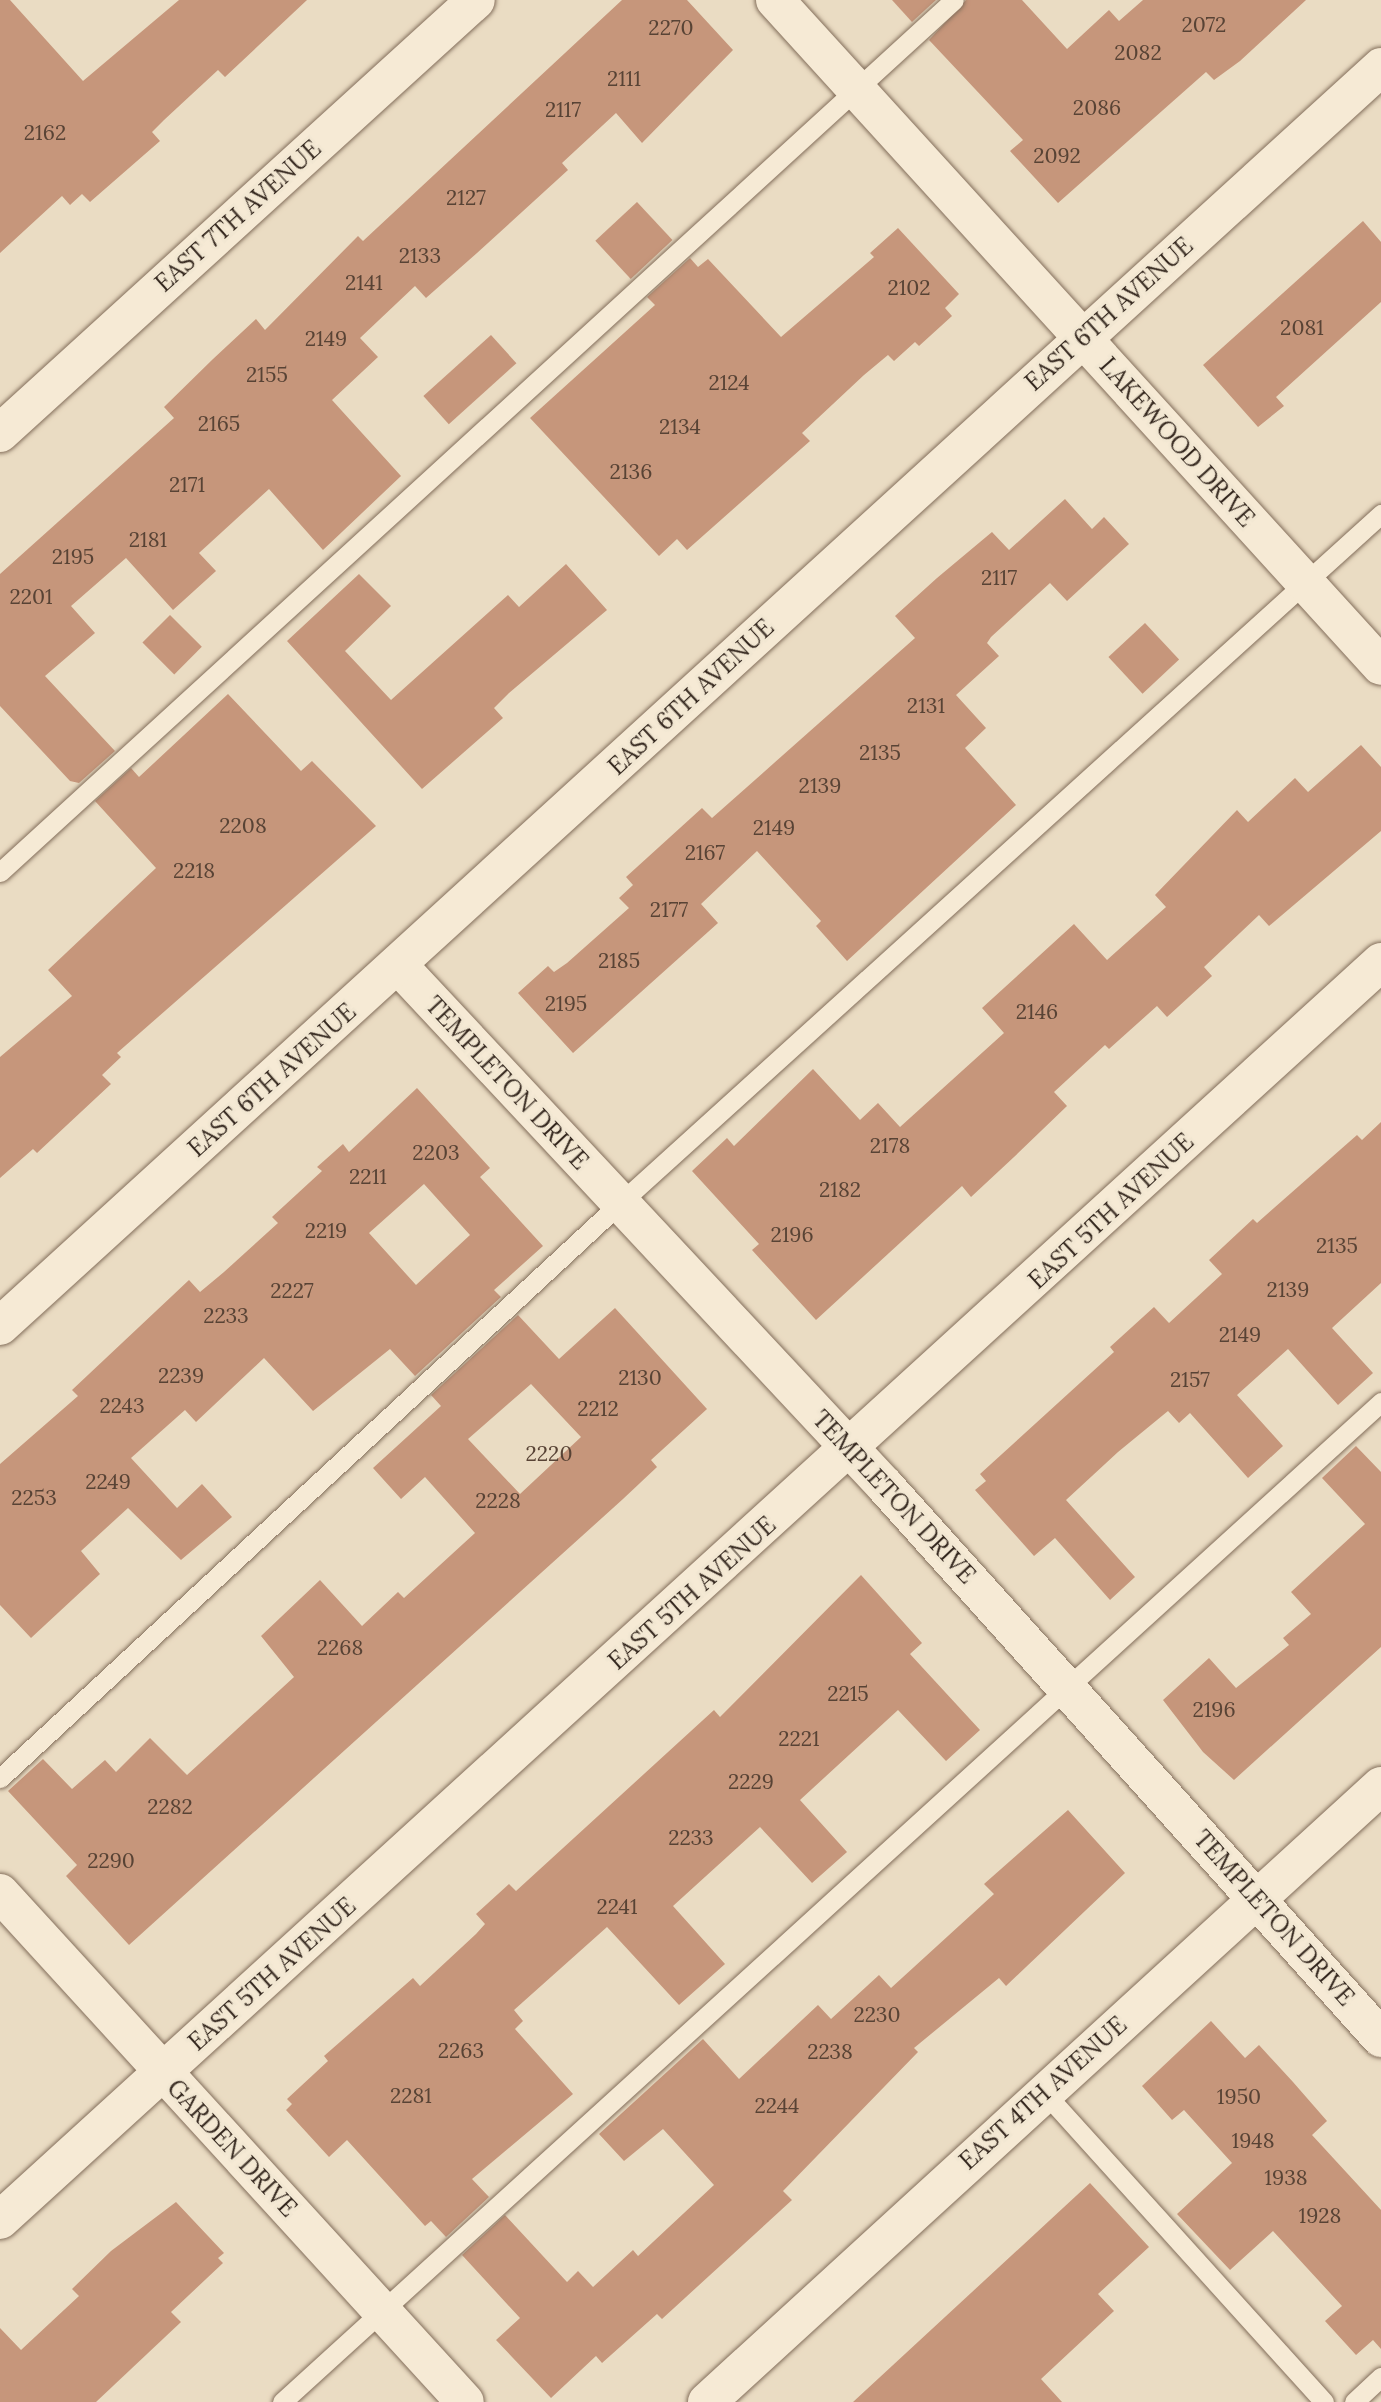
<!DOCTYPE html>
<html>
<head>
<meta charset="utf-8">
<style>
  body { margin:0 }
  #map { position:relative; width:1381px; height:2402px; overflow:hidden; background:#eadcc3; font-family:Lora,serif }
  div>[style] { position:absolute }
  .building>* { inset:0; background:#c6967b; transform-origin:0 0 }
  .roads { filter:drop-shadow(0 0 2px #836e5b) drop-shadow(0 0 2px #836e5b) }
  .service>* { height:19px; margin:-9.5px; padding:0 9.5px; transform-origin:9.5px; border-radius:9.5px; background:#f6ead5 }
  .minor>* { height:38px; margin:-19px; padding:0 19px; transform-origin:19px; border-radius:19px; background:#f6ead5 }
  span { translate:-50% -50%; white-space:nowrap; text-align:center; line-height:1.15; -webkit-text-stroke:6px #f2e7d2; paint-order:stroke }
  .number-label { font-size:21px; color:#584335 }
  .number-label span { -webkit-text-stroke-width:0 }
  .street-label { font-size:24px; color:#34271e }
</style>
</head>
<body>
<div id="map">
  <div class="building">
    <i style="clip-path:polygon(0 0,10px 0,83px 81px,179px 0,307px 0,225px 77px,218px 70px,164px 120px,152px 132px,160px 141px,90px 202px,82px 194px,70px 205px,62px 196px,0 253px)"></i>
    <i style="clip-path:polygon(622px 0,687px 0,733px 50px,642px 143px,616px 113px,562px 163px,568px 170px,477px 253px,426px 298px,415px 286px,360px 338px,378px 357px,332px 400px,401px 476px,323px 550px,269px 489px,199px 553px,216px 571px,173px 610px,126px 558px,71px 606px,95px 633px,45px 676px,115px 751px,79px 783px,70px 781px,0 706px,0 574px,174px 418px,164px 407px,213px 359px,256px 319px,265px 330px,358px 236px,363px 241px)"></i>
    <i style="clip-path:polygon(892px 0,936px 0,912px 22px)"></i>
    <i style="clip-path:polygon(966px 0,1022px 0,1067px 49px,1109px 10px,1119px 21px,1143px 0,1306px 0,1240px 61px,1214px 80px,1206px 72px,1058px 203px,1010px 151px,1023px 140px,929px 40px)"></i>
    <i style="left:637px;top:202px;width:52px;height:57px;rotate:47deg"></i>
    <i style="clip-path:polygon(1363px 221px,1381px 242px,1381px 302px,1276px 397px,1284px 406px,1258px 427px,1203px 365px)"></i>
    <i style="clip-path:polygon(898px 228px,959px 294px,945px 308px,952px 316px,919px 346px,915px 342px,894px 361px,888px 355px,864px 375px,802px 433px,810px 441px,687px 550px,677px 539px,659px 556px,530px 418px,655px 305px,647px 297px,690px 258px,698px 267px,708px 259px,781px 337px,874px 257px,870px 253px)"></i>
    <i style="left:491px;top:335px;width:38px;height:91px;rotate:48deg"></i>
    <i style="clip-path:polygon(1065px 499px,1092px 529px,1104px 517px,1129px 544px,1067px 601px,1050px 583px,991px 637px,987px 643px,999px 656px,956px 695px,986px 728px,965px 748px,1016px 805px,847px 961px,816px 926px,821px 921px,757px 851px,701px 904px,718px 923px,573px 1053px,518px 993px,548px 966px,554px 972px,567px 963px,629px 908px,619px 898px,633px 885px,626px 877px,702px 808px,712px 818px,915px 638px,895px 616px,937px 578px,992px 532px,1009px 550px)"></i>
    <i style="clip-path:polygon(566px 564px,607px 610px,509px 693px,494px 708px,503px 718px,422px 789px,287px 641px,359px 574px,391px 606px,345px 651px,391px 700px,508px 595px,519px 607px)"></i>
    <i style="left:170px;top:615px;width:45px;height:39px;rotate:45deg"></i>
    <i style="left:1145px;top:623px;width:50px;height:50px;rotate:47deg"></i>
    <i style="clip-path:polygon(228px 694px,301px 771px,312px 761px,376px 826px,117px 1053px,121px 1057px,102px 1075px,111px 1084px,37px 1153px,33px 1149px,0 1178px,0 1057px,72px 996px,48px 970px,156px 868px,95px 801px,131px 768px,139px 777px)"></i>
    <i style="clip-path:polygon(1361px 745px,1381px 767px,1381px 831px,1269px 926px,1259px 915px,1204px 967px,1212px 976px,1167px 1017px,1157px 1006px,1109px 1049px,1105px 1045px,1054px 1092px,1067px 1106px,1014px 1157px,971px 1197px,962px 1186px,816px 1320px,752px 1250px,759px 1244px,692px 1171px,727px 1138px,734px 1146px,813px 1069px,860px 1120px,878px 1103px,900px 1127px,1004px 1033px,982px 1008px,1074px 924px,1107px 960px,1166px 907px,1155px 895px,1237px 810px,1248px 822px,1295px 778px,1308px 792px)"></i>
    <i style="clip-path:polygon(evenodd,417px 1088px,490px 1168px,480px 1177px,543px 1246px,494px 1290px,501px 1297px,415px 1376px,390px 1349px,313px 1411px,264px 1358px,196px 1422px,185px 1410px,131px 1458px,177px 1508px,202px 1484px,232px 1517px,181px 1560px,128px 1508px,81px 1551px,100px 1574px,31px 1638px,0 1605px,0 1464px,78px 1396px,72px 1390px,189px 1280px,200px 1292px,224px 1272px,278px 1223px,272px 1217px,322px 1171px,317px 1167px,343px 1144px,349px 1152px,417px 1088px,424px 1184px,470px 1235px,416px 1285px,369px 1233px,424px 1184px)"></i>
    <i style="clip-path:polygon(1381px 1122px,1381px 1283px,1332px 1328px,1373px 1373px,1338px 1405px,1288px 1349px,1237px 1395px,1283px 1446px,1248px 1478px,1190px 1413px,1179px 1423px,1168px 1411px,1118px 1452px,1066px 1500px,1135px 1577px,1110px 1600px,1055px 1538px,1034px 1556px,975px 1490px,986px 1481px,980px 1474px,1114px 1352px,1110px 1347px,1154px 1307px,1169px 1323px,1222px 1274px,1209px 1260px,1253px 1219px,1257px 1223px,1357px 1135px,1362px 1140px)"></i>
    <i style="clip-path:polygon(evenodd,615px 1308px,707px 1409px,651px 1460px,657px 1467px,623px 1499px,129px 1945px,66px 1876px,77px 1865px,8px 1791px,43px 1759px,72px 1789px,105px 1760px,116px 1772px,150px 1738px,187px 1775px,294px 1677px,261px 1636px,320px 1580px,362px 1626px,398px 1592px,404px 1598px,475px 1533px,425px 1477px,401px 1499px,373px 1468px,441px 1406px,431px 1395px,518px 1315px,559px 1359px,615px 1308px,531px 1384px,581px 1437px,520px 1494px,468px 1439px,531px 1384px)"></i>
    <i style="clip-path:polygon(1356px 1446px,1381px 1472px,1381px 1647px,1234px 1780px,1203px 1752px,1163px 1700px,1209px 1658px,1236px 1688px,1289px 1645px,1283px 1638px,1311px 1614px,1291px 1592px,1365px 1524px,1322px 1478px)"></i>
    <i style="clip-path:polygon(861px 1575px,922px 1643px,910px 1654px,980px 1730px,946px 1761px,898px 1710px,800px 1800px,847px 1852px,812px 1883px,760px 1827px,673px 1906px,725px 1964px,679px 2005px,607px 1927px,514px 2010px,523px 2021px,515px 2029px,573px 2094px,472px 2179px,489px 2197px,446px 2237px,431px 2221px,425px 2226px,347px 2140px,329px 2157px,286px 2110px,292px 2104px,287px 2099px,328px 2061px,324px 2056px,413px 1978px,420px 1986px,476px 1934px,485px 1924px,476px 1914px,509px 1884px,516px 1891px,714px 1710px,720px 1717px)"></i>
    <i style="clip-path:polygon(1068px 1810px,1125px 1873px,1006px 1986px,999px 1978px,914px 2048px,918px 2052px,783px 2191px,792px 2200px,662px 2319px,657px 2314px,602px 2363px,596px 2356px,551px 2398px,496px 2340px,520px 2318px,462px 2255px,505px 2215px,567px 2282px,578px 2271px,593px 2287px,633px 2250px,638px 2256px,714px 2185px,663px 2129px,624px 2161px,599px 2134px,703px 2039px,739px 2079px,818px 2005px,831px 2019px,879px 1975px,891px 1988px,994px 1894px,984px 1884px)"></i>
    <i style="clip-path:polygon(1211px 2021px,1245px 2058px,1259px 2045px,1293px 2082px,1327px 2121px,1312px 2135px,1381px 2210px,1381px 2349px,1373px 2340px,1356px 2355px,1325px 2321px,1342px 2306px,1273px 2231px,1230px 2270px,1177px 2214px,1232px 2163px,1184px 2110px,1172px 2120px,1142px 2086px)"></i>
    <i style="clip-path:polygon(1090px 2183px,1149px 2247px,1098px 2294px,1114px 2311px,1041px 2379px,1062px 2402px,853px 2402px)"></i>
    <i style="clip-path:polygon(176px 2202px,224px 2253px,218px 2258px,223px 2263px,171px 2312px,181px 2322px,96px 2402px,0 2402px,0 2328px,21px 2350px,79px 2296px,72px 2289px,111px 2251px)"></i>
  </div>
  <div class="roads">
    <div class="service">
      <i style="left:0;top:872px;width:1292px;rotate:-42.43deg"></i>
      <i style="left:0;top:1778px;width:846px;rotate:-42.84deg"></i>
      <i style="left:620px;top:1203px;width:1027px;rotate:-42.16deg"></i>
      <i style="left:1043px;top:2091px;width:419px;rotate:47.9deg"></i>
      <i style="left:282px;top:2402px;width:1486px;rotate:-42.3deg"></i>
      <i style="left:1354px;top:2402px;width:37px;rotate:-43deg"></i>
    </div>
    <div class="minor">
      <i style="left:775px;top:0;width:900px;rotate:47.7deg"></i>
      <i style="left:0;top:433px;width:643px;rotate:-42.29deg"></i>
      <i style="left:398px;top:965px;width:713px;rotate:46.93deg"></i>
      <i style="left:885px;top:1486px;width:742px;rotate:48.06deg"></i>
      <i style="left:0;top:1326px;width:1869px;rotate:-42.35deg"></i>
      <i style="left:0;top:1893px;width:689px;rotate:47.59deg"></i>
      <i style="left:0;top:2220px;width:1868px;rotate:-42.33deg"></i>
      <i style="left:707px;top:2402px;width:913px;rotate:-42.43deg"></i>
    </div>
  </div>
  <div class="number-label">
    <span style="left:1204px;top:25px">2072</span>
    <span style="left:671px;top:28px">2270</span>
    <span style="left:1138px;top:53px">2082</span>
    <span style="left:624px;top:79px">2111</span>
    <span style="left:1097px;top:108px">2086</span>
    <span style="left:563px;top:110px">2117</span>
    <span style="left:45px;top:133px">2162</span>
    <span style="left:1057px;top:156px">2092</span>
    <span style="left:466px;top:198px">2127</span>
    <span style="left:420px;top:256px">2133</span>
    <span style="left:364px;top:283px">2141</span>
    <span style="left:909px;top:288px">2102</span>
    <span style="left:1302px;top:328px">2081</span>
    <span style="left:326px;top:339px">2149</span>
    <span style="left:267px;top:375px">2155</span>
    <span style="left:729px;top:383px">2124</span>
    <span style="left:219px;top:424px">2165</span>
    <span style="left:680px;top:427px">2134</span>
    <span style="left:631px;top:472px">2136</span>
    <span style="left:187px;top:485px">2171</span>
    <span style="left:148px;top:540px">2181</span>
    <span style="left:73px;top:557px">2195</span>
    <span style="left:999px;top:578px">2117</span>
    <span style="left:31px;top:597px">2201</span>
    <span style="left:926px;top:706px">2131</span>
    <span style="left:880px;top:753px">2135</span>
    <span style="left:820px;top:786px">2139</span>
    <span style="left:243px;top:826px">2208</span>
    <span style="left:774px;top:828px">2149</span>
    <span style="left:705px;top:853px">2167</span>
    <span style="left:194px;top:871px">2218</span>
    <span style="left:669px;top:910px">2177</span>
    <span style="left:619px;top:961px">2185</span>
    <span style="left:566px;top:1004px">2195</span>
    <span style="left:1037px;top:1012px">2146</span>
    <span style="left:890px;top:1146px">2178</span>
    <span style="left:436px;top:1153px">2203</span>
    <span style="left:368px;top:1177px">2211</span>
    <span style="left:840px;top:1190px">2182</span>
    <span style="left:326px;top:1231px">2219</span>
    <span style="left:792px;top:1235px">2196</span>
    <span style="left:1337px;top:1246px">2135</span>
    <span style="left:1288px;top:1290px">2139</span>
    <span style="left:292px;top:1291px">2227</span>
    <span style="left:226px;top:1316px">2233</span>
    <span style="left:1240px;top:1335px">2149</span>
    <span style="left:181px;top:1376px">2239</span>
    <span style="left:640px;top:1378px">2130</span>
    <span style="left:1190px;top:1380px">2157</span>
    <span style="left:122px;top:1406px">2243</span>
    <span style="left:598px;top:1409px">2212</span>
    <span style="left:549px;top:1454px">2220</span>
    <span style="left:108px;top:1482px">2249</span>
    <span style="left:34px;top:1498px">2253</span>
    <span style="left:498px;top:1501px">2228</span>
    <span style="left:340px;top:1648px">2268</span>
    <span style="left:848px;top:1694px">2215</span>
    <span style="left:1214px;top:1710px">2196</span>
    <span style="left:799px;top:1739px">2221</span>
    <span style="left:751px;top:1782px">2229</span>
    <span style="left:170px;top:1807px">2282</span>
    <span style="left:691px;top:1838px">2233</span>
    <span style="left:111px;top:1861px">2290</span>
    <span style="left:617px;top:1907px">2241</span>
    <span style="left:877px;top:2015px">2230</span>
    <span style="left:461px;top:2051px">2263</span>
    <span style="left:830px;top:2052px">2238</span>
    <span style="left:411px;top:2096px">2281</span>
    <span style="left:1239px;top:2097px">1950</span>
    <span style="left:777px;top:2106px">2244</span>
    <span style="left:1253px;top:2141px">1948</span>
    <span style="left:1286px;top:2178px">1938</span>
    <span style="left:1320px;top:2216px">1928</span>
  </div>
  <div class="street-label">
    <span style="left:238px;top:216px;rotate:-42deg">EAST 7TH AVENUE</span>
    <span style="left:1109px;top:314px;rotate:-42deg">EAST 6TH AVENUE</span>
    <span style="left:1177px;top:442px;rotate:48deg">LAKEWOOD DRIVE</span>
    <span style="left:691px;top:697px;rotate:-43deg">EAST 6TH AVENUE</span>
    <span style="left:272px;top:1080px;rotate:-42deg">EAST 6TH AVENUE</span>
    <span style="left:507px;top:1083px;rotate:47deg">TEMPLETON DRIVE</span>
    <span style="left:1111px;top:1211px;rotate:-43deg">EAST 5TH AVENUE</span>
    <span style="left:894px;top:1497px;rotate:47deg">TEMPLETON DRIVE</span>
    <span style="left:692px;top:1593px;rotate:-42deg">EAST 5TH AVENUE</span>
    <span style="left:1274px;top:1918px;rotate:48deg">TEMPLETON DRIVE</span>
    <span style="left:272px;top:1974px;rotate:-42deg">EAST 5TH AVENUE</span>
    <span style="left:1043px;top:2093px;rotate:-42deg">EAST 4TH AVENUE</span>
    <span style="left:232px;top:2148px;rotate:47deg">GARDEN DRIVE</span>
  </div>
</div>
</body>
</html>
